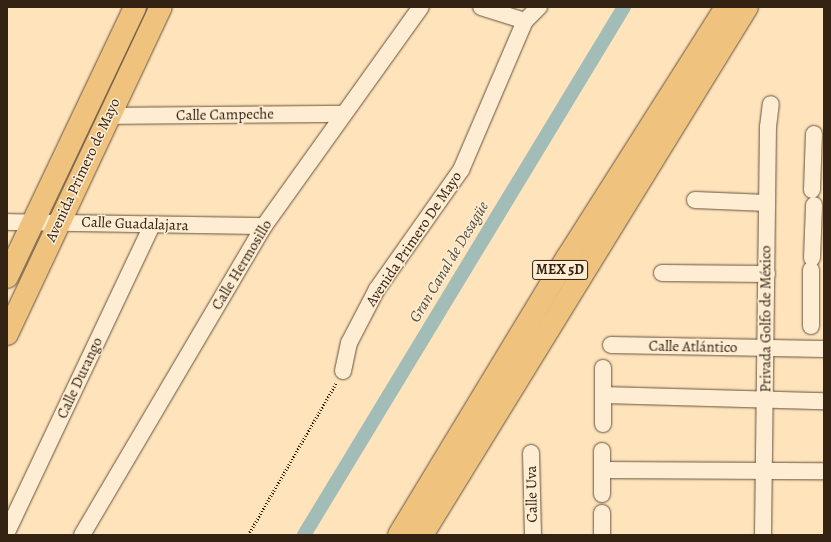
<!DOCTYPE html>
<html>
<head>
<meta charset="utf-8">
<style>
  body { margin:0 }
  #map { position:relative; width:831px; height:542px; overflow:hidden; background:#fee3bb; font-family:Alegreya,serif }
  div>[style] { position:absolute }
  .canal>* { height:14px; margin:-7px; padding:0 7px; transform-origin:7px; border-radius:7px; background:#a2bdb7 }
  .path>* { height:2.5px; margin-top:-1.25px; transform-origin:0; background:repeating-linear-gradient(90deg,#342212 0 1px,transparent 0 3px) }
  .roads { filter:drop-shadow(0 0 1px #66523c) drop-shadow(0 0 1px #66523c) }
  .street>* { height:16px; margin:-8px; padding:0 8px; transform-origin:8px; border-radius:8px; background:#feedd3 }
  .highway>* { height:22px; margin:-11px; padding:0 11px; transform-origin:11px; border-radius:11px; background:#efc27e }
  span { translate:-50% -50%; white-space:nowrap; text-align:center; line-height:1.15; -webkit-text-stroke:3px #feedd3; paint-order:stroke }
  .shield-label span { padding:1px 3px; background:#feedd3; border:1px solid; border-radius:3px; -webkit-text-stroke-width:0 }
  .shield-label { font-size:14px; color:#342212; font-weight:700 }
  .street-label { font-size:15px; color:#342212 }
  .water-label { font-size:16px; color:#555044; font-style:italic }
  .frame { position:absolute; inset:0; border:8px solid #342212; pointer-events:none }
</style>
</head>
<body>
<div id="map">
  <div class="canal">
    <i style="left:304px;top:535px;width:617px;rotate:-58.78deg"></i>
  </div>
  <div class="path">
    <i style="left:248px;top:535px;width:176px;rotate:-59.9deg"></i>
  </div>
  <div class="roads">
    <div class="street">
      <i style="left:525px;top:21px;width:20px;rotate:-45deg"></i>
      <i style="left:107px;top:116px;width:236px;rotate:-0.5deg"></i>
      <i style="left:812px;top:190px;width:56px;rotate:-88deg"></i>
      <i style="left:695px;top:200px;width:72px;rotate:2.4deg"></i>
      <i style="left:7px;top:222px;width:257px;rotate:0.9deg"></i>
      <i style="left:812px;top:258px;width:53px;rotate:-87.8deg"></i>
      <i style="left:811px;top:270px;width:56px;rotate:90deg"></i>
      <i style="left:662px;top:273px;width:105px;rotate:0.5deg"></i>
      <i style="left:611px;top:345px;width:213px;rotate:1.1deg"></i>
      <i style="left:343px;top:371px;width:29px;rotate:-78deg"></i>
      <i style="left:349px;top:343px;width:61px;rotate:-62.6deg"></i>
      <i style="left:377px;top:289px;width:146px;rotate:-54.8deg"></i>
      <i style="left:461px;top:170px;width:162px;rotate:-66.8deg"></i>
      <i style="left:525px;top:21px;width:46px;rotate:-162.3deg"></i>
      <i style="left:603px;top:395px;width:221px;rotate:1.6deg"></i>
      <i style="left:603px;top:424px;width:56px;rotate:-90deg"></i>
      <i style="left:531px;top:453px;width:82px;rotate:88.6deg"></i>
      <i style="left:602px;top:470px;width:222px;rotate:0.3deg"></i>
      <i style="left:602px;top:494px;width:43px;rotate:-90deg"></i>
      <i style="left:602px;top:513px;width:22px;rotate:90deg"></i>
      <i style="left:7px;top:532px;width:340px;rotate:-64.7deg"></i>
      <i style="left:82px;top:535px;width:359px;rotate:-59.5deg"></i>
      <i style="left:264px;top:226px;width:269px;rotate:-54.4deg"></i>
      <i style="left:763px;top:535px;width:408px;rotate:-89.3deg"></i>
      <i style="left:768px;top:127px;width:23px;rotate:-83deg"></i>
    </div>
    <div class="highway">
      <i style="left:7px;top:277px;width:299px;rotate:-64.6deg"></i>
      <i style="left:7px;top:334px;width:361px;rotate:-64.8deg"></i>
      <i style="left:399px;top:535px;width:324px;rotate:-58.8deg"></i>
      <i style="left:567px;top:258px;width:297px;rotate:-57.6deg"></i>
      <i style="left:422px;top:535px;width:620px;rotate:-58.39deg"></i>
    </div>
  </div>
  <div class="shield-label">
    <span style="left:560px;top:270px">MEX 5D</span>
  </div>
  <div class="street-label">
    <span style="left:225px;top:115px;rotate:-1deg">Calle Campeche</span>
    <span style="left:83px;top:170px;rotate:-65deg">Avenida Primero de Mayo</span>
    <span style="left:135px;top:224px;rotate:2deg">Calle Guadalajara</span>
    <span style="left:414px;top:239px;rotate:-56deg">Avenida Primero De Mayo</span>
    <span style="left:242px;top:265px;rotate:-59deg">Calle Hermosillo</span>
    <span style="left:766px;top:319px;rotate:-90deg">Privada Golfo de México</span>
    <span style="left:693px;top:347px;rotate:1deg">Calle Atlántico</span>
    <span style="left:80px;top:378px;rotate:-65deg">Calle Durango</span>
    <span style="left:532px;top:494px;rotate:-91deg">Calle Uva</span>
  </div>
  <div class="water-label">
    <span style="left:449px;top:262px;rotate:-59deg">Gran Canal de Desagüe</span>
  </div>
  <div class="frame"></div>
</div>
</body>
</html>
